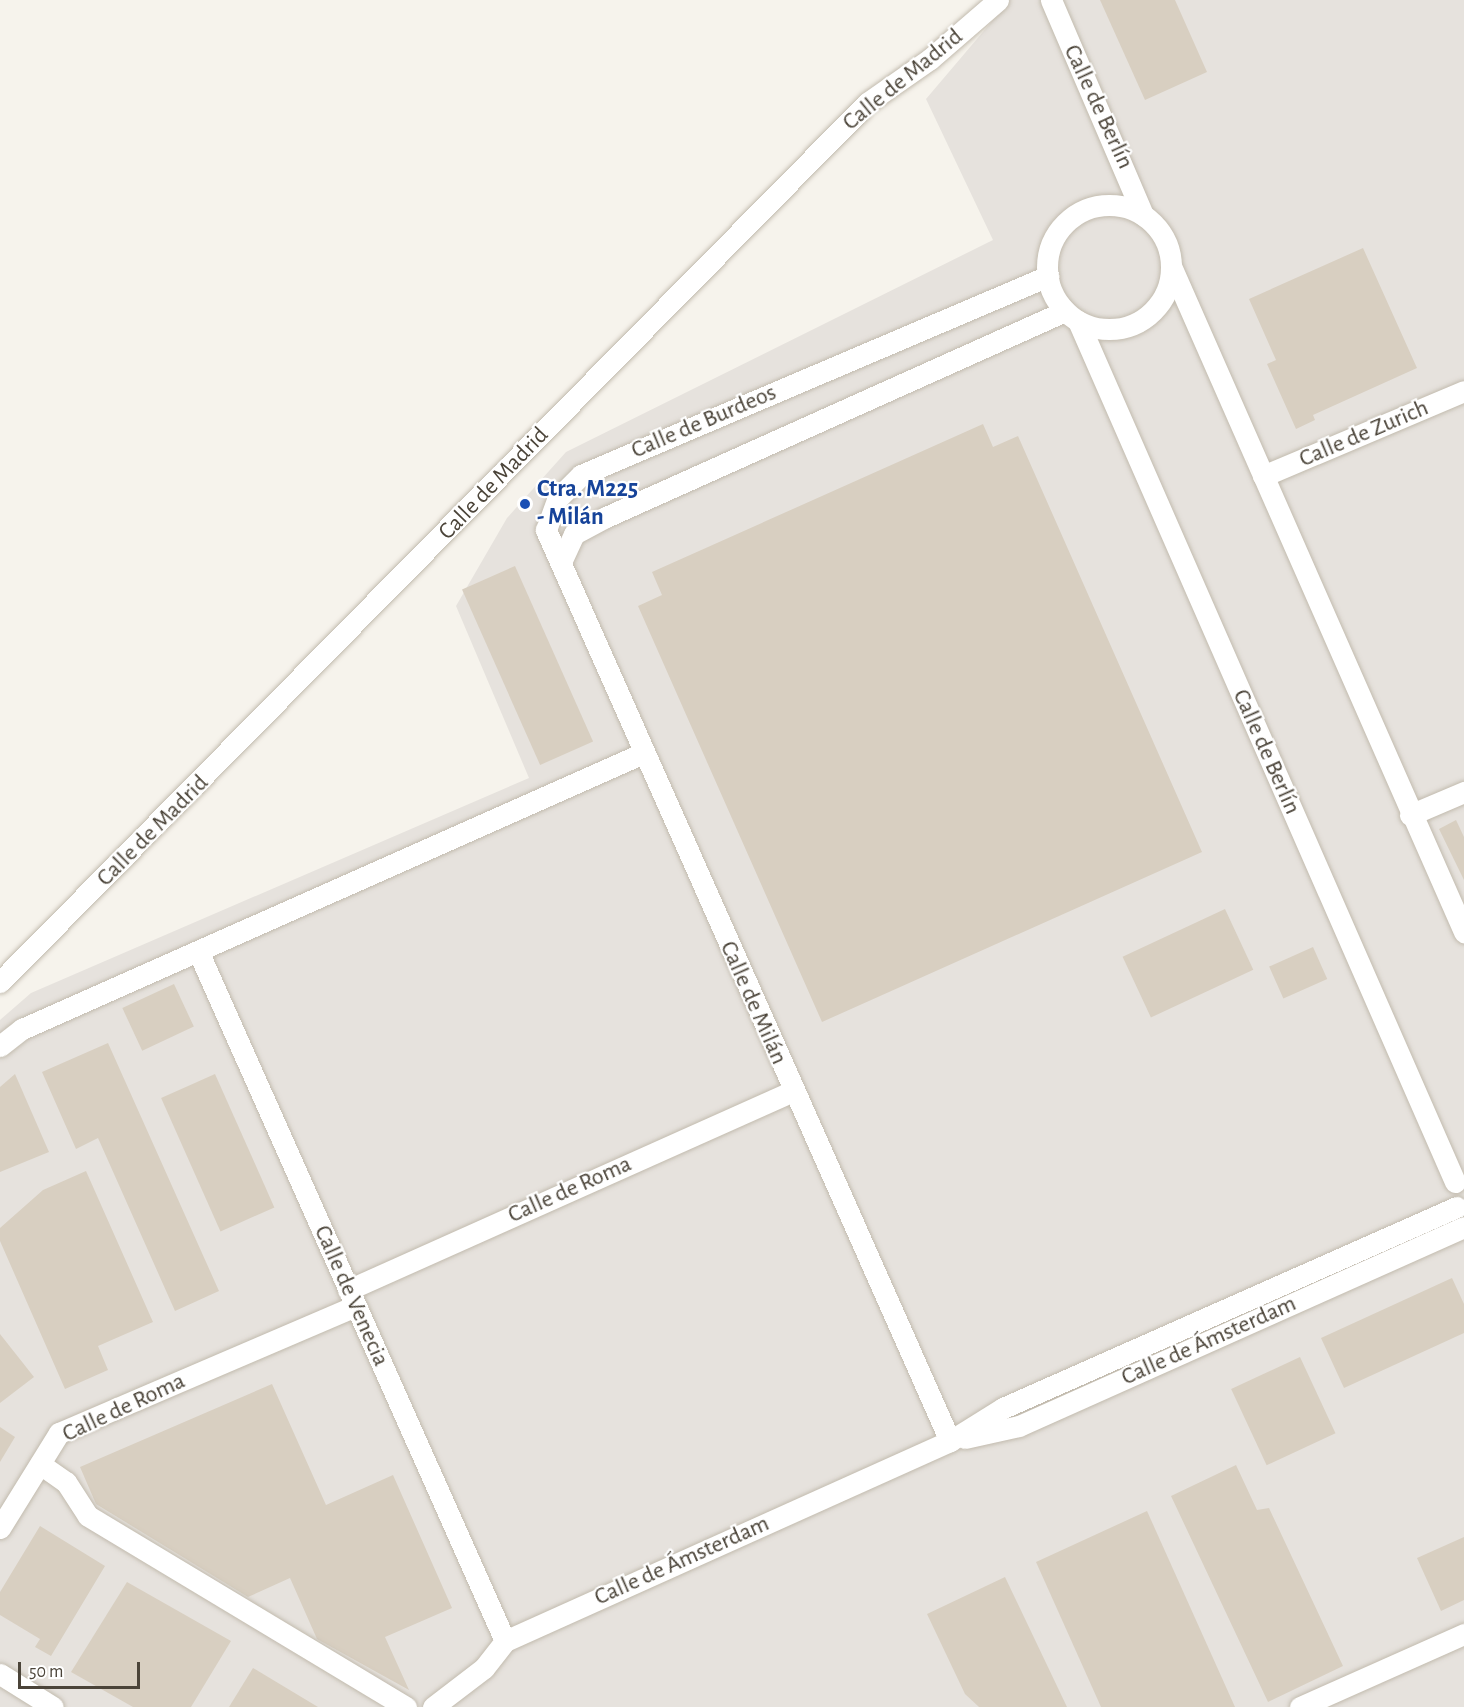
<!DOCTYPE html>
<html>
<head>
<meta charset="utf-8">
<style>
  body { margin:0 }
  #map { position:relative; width:1464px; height:1707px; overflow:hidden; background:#f6f3ec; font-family:"Alegreya Sans",sans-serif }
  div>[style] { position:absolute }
  .industrial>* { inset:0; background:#e6e2dd }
  .building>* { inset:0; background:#d8cfc1; transform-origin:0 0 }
  .roads { filter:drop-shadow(0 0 2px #c2bbae) drop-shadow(0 0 2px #c2bbae) }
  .minor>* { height:21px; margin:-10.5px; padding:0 10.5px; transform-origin:10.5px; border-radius:10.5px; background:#fff }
  .minor>.ring { margin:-10.5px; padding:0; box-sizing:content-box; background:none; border:21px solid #fff; border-radius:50% }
  .dots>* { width:16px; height:16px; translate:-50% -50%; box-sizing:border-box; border:3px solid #fff; border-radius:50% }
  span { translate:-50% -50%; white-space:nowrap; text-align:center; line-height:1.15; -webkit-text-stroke:4.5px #fff; paint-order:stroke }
  .street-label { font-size:24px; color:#4b4439 }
  .transit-label { font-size:24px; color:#164399; font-weight:700 }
  .left { translate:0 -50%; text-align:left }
  .scale { position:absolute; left:18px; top:1662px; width:122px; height:27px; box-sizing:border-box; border:3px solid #4b4439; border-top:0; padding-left:8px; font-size:18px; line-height:21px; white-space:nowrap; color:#4b4439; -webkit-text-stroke:4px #fff; paint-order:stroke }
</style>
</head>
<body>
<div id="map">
  <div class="industrial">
    <i style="clip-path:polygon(1010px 0,1464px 0,1464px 1707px,0 1707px,0 1020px,31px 993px,529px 778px,456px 606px,507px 518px,566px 452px,993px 240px,926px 99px)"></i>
  </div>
  <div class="building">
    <i style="clip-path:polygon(1100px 0,1175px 0,1207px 72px,1145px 100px)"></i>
    <i style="clip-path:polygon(1363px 248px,1417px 368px,1313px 415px,1315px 420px,1296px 429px,1267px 364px,1276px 360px,1249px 299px)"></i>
    <i style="clip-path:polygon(983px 424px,993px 447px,1018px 436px,1202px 852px,822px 1022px,638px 606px,662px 595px,652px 572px)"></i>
    <i style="left:515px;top:566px;width:192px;height:58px;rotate:66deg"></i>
    <i style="clip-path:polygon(1456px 820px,1464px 837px,1464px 880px,1439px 829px)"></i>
    <i style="left:1225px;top:909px;width:67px;height:113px;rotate:65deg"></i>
    <i style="left:1313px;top:947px;width:35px;height:48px;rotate:66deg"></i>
    <i style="left:174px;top:984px;width:47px;height:57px;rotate:65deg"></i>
    <i style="clip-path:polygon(108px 1043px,219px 1291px,175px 1311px,98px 1138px,76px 1149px,42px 1072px)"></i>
    <i style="clip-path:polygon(15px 1074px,49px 1152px,0 1172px,0 1087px)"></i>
    <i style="left:215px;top:1074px;width:146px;height:59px;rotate:66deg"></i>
    <i style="clip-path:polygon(86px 1171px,153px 1322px,98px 1346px,108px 1370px,65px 1389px,0 1241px,0 1228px,43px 1190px)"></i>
    <i style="clip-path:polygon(1452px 1278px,1464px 1304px,1464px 1333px,1344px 1388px,1321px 1338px)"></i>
    <i style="clip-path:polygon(0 1334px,34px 1377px,0 1403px)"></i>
    <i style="left:1300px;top:1357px;width:84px;height:76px;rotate:65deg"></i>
    <i style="clip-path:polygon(272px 1384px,326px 1505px,393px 1475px,452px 1608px,385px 1637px,409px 1690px,317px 1639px,290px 1578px,248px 1597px,96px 1504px,80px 1467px)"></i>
    <i style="clip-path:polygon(0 1427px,15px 1437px,0 1462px)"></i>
    <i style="clip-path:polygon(1236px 1465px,1257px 1510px,1269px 1508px,1343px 1666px,1268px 1702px,1171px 1496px)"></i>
    <i style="clip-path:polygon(1147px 1511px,1235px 1707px,1101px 1707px,1036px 1562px)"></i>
    <i style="clip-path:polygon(40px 1526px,105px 1566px,51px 1656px,35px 1647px,40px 1639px,0 1615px,0 1592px)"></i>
    <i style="clip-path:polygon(1464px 1537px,1464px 1600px,1441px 1611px,1417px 1558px)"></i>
    <i style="clip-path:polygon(1005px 1577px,1067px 1707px,979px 1707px,965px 1694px,927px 1614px)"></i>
    <i style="clip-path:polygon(127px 1582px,231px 1641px,191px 1707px,133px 1707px,71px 1672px)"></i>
    <i style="clip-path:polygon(253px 1668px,318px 1707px,229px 1707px)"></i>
  </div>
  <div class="roads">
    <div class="minor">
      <i style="left:1051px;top:0;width:234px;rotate:66.8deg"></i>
      <i class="ring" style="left:1047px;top:205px;width:103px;height:103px"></i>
      <i style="left:1171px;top:266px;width:728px;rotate:66.25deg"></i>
      <i style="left:1078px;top:321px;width:940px;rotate:66.35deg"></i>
      <i style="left:1263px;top:476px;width:218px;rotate:-22.9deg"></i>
      <i style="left:561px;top:562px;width:31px;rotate:-65deg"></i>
      <i style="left:574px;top:534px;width:36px;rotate:-28deg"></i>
      <i style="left:606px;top:517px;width:503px;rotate:-24.17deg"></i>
      <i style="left:1410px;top:815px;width:59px;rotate:-23.1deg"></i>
      <i style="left:198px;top:951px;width:755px;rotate:66.01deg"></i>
      <i style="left:0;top:982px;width:1235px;rotate:-45.39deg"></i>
      <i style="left:867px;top:103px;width:77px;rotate:-34.9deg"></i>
      <i style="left:930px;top:59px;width:90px;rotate:-40.9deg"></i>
      <i style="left:0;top:1046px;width:28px;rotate:-38deg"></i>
      <i style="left:22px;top:1029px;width:677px;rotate:-23.95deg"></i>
      <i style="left:348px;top:1290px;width:487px;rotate:-24.1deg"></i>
      <i style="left:965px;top:1438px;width:55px;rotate:-12.5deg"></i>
      <i style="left:1019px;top:1426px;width:487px;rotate:-24.1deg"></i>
      <i style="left:950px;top:1441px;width:997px;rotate:-113.92deg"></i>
      <i style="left:546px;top:530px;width:33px;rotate:-70deg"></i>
      <i style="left:557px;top:499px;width:34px;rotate:-45deg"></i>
      <i style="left:581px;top:475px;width:508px;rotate:-23.08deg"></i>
      <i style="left:40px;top:1464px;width:32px;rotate:35deg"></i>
      <i style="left:66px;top:1482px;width:40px;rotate:57.1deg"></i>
      <i style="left:88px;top:1516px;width:371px;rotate:31deg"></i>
      <i style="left:0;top:1528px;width:112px;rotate:-58.2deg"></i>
      <i style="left:59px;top:1433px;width:322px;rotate:-23.2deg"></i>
      <i style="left:0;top:1674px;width:62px;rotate:31.9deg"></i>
      <i style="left:433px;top:1707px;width:64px;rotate:-37.4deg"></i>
      <i style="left:484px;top:1668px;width:34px;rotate:-52deg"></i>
      <i style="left:505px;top:1641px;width:488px;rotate:-24.2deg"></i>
      <i style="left:950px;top:1441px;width:62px;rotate:-31.9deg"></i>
      <i style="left:1003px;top:1408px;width:496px;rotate:-23.9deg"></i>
      <i style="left:1300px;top:1707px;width:180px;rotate:-24deg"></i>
    </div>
  </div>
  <div class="dots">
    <i style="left:525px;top:504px;background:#1a4fb4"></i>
  </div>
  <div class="street-label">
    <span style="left:903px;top:80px;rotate:-39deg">Calle de Madrid</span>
    <span style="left:1098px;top:107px;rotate:65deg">Calle de Berlín</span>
    <span style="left:704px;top:422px;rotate:-23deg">Calle de Burdeos</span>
    <span style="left:1364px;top:434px;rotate:-23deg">Calle de Zurich</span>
    <span style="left:494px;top:484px;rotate:-46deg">Calle de Madrid</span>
    <span style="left:1266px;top:752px;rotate:66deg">Calle de Berlín</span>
    <span style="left:153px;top:831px;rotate:-45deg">Calle de Madrid</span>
    <span style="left:753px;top:1003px;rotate:66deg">Calle de Milán</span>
    <span style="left:570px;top:1190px;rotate:-24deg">Calle de Roma</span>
    <span style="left:351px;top:1296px;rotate:66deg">Calle de Venecia</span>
    <span style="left:1209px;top:1341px;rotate:-24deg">Calle de Ámsterdam</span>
    <span style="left:124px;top:1408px;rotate:-25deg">Calle de Roma</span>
    <span style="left:682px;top:1561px;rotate:-24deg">Calle de Ámsterdam</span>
  </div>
  <div class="transit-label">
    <span class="left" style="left:537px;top:504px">Ctra. M225<br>- Milán</span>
  </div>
  <div class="scale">50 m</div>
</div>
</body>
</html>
